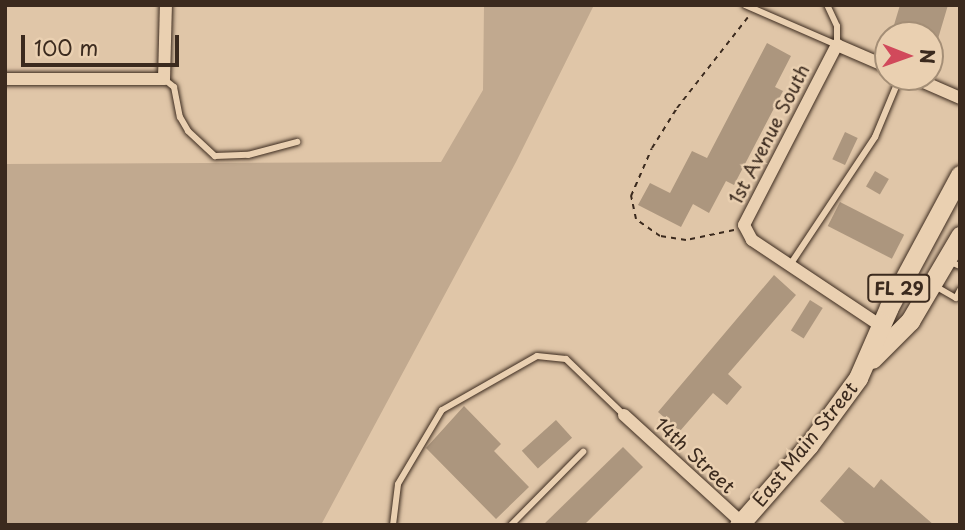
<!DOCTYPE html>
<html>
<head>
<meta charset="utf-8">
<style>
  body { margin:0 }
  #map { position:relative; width:965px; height:530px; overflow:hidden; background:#e0c6a8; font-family:"Playpen Sans",sans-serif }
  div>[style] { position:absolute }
  .green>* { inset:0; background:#c1a98f }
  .building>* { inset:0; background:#ac967e; transform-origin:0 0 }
  .path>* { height:2px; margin-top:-1px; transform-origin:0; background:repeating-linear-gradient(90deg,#3b2a1e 0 5px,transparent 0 10px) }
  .roads { filter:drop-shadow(0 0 2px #3b2a1e) drop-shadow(0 0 2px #3b2a1e) }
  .service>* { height:6px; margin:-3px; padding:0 3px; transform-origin:3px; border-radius:3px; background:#ead0b1 }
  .minor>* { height:12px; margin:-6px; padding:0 6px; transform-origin:6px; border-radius:6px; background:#ead0b1 }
  .trunk>* { height:19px; margin:-9.5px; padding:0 9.5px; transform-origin:9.5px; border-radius:9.5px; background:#ead0b1 }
  span { translate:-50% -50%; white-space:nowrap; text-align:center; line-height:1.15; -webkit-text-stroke:5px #ead0b1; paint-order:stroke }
  .shield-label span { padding:2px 5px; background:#ead0b1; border:2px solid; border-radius:5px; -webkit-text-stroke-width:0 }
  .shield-label { font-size:18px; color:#3b2a1e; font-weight:700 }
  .street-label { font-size:19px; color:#3b2a1e }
  .frame { position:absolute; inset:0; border:7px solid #3b2a1e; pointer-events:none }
  .north { position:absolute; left:874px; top:21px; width:70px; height:70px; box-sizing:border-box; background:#ead0b1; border:2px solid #a48e76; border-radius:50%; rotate:91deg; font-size:19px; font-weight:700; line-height:28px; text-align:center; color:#3b2a1e }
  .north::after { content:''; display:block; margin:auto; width:24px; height:32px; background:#d1495b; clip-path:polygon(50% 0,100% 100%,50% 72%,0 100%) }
  .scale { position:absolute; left:21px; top:35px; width:158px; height:32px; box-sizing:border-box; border:4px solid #3b2a1e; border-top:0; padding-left:9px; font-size:21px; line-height:24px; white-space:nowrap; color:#3b2a1e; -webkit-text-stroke:5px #ead0b1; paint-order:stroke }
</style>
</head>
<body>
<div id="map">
  <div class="green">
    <i style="clip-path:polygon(484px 5px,594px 5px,516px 162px,321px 525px,5px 525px,5px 164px,441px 162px,483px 90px)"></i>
  </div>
  <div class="building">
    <i style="clip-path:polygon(900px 5px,948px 5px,932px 59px,930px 35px,891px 35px)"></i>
    <i style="clip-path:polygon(767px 43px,791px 56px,775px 87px,783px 91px,734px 185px,726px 181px,709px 213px,693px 204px,681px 227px,638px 205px,650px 183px,670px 193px,692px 151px,707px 158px)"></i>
    <i style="left:845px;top:132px;width:14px;height:30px;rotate:25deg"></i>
    <i style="left:875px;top:171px;width:16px;height:18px;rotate:30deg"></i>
    <i style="left:840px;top:202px;width:72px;height:27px;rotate:27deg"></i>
    <i style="clip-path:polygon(774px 275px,796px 295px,728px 374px,742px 387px,727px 405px,713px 393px,680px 431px,658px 412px)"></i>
    <i style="left:810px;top:300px;width:15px;height:36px;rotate:32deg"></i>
    <i style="clip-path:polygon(464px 406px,501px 444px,494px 451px,529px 487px,496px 519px,426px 448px)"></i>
    <i style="left:556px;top:420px;width:24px;height:46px;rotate:48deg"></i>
    <i style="clip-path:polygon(623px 447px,643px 467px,584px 525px,543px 525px)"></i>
    <i style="clip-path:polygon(849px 467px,874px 488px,881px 479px,934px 525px,847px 525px,820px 501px)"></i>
  </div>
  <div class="path">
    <i style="left:734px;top:230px;width:49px;rotate:168.2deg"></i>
    <i style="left:686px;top:240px;width:26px;rotate:-171deg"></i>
    <i style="left:660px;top:236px;width:29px;rotate:-145deg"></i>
    <i style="left:636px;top:219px;width:24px;rotate:-102deg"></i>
    <i style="left:631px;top:196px;width:52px;rotate:-66.4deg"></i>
    <i style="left:652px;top:148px;width:47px;rotate:-58deg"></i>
    <i style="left:677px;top:108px;width:115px;rotate:-52deg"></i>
  </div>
  <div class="roads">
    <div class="service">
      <i style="left:745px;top:5px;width:100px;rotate:23.5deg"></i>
      <i style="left:837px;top:45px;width:19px;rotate:-90deg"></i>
      <i style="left:837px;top:26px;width:23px;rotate:-115deg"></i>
      <i style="left:164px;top:79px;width:13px;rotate:39deg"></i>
      <i style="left:174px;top:87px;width:31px;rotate:79deg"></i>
      <i style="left:180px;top:117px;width:16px;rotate:60deg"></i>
      <i style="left:188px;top:131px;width:37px;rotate:43deg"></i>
      <i style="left:215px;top:156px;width:33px;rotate:-2deg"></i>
      <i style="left:248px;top:155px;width:51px;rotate:-14.9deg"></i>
      <i style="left:948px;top:261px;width:13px;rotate:23deg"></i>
      <i style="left:790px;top:265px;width:154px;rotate:-56.4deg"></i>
      <i style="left:875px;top:137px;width:65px;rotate:-67.4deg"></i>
      <i style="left:935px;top:286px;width:24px;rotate:30deg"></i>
      <i style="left:956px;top:298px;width:9px;rotate:-63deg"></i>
      <i style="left:393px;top:525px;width:41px;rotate:-83deg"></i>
      <i style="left:398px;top:484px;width:86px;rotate:-59.3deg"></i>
      <i style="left:442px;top:410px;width:109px;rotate:-29.6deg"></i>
      <i style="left:537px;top:356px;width:29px;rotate:6deg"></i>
      <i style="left:566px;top:359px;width:81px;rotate:44deg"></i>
      <i style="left:511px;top:525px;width:103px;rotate:-45.4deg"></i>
    </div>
    <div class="minor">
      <i style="left:912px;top:77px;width:52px;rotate:23.6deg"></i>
      <i style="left:5px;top:79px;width:159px"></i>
      <i style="left:164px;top:79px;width:74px;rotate:-88.5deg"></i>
      <i style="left:884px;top:328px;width:159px;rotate:-146.3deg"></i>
      <i style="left:752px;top:240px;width:17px;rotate:-118deg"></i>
      <i style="left:744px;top:225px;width:203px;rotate:-62.7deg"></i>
      <i style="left:837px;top:45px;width:56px;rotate:23.3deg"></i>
      <i style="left:624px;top:415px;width:159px;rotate:42.4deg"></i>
    </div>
    <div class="trunk">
      <i style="left:872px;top:359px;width:54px;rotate:-45deg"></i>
      <i style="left:910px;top:321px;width:99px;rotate:-59.5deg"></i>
      <i style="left:739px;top:525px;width:106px;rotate:-48.8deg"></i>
      <i style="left:809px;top:445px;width:83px;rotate:-53.8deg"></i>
      <i style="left:858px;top:378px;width:77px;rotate:-66.4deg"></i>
      <i style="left:889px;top:307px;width:150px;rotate:-61.7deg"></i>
    </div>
  </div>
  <div class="shield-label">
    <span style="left:899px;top:288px">FL 29</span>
  </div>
  <div class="street-label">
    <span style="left:769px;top:134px;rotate:-63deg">1st Avenue South</span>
    <span style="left:805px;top:444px;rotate:-51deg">East Main Street</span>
    <span style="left:695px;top:455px;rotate:43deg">14th Street</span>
  </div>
  <div class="frame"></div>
  <div class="north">N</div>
  <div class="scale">100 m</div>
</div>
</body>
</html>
